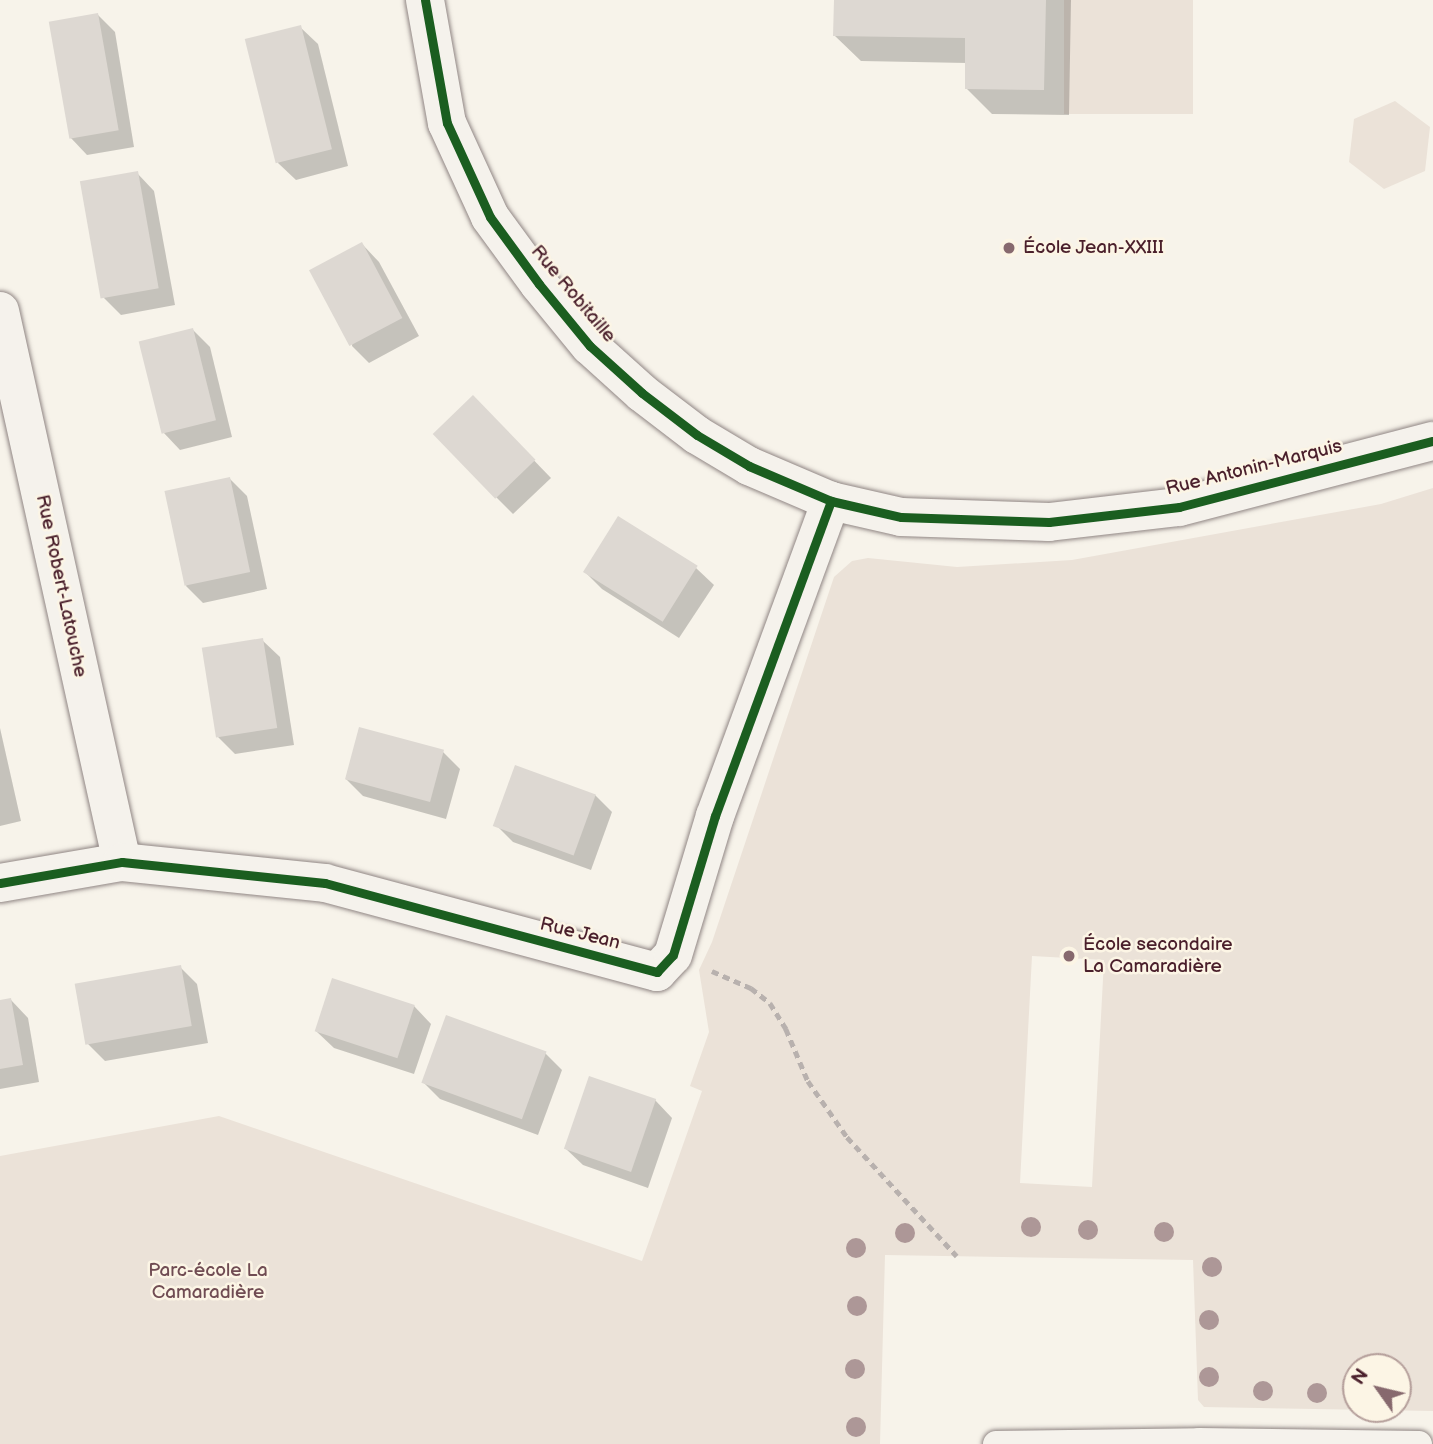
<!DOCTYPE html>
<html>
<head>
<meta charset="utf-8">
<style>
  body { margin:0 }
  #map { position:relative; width:1433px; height:1444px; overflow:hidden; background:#f7f3ea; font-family:"Balsamiq Sans",sans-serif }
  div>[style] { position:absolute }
  .green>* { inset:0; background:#ebe2d8; transform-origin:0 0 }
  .shadow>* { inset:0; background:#0003 }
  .building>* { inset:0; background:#ddd8d2; transform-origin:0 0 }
  .path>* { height:4.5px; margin-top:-2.25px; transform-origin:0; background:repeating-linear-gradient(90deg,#b8b1ae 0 7px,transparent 0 12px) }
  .roads { filter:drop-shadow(0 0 2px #908684) drop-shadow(0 0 2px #908684) }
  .service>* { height:26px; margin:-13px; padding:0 13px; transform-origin:13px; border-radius:13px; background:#f5f2ec }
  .minor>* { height:38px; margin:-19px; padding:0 19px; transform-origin:19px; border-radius:19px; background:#f5f2ec }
  .cycleway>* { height:9px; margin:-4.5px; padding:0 4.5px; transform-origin:4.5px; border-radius:4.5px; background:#1b5e20 }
  .trees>* { width:20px; height:20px; margin:-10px; border-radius:50%; background:#ad9797 }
  .dots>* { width:19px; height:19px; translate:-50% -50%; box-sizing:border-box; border:4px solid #fcf5e5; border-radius:50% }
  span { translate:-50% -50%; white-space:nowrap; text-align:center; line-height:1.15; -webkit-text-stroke:5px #fcf5e5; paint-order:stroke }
  .poi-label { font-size:19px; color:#4a1f2b }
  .left { translate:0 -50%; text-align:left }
  .street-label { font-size:19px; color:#4a1f2b }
  .park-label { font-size:19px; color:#704c53 }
  .north { position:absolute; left:1342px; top:1353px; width:70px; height:70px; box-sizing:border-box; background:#fcf5e5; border:2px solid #b59f9b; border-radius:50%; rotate:304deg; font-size:19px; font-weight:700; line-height:28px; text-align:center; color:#4a1f2b }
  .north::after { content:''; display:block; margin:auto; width:24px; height:32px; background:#87696e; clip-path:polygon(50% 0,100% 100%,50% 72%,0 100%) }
</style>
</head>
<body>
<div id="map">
  <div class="green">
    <i style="left:1064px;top:0;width:129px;height:114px"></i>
    <i style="clip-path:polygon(1395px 101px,1430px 127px,1425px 171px,1384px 189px,1349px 162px,1354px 119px)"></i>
    <i style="clip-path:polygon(evenodd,1433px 488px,1433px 1411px,1204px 1407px,1198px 1400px,1193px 1260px,885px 1255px,880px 1444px,0 1444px,0 1156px,219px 1116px,642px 1261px,702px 1091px,690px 1086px,709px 1032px,699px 970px,712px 942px,834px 577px,852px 561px,868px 558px,957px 567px,1072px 560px,1381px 504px,1433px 488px,1032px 956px,1104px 960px,1092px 1187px,1020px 1183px,1032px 956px,1433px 488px,1356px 1367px,1398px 1367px,1398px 1409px,1356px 1409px,1356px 1367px)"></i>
  </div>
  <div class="shadow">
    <i style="clip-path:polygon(836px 0,1071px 0,1069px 115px,992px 114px,966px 88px,967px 63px,861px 61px,835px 36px)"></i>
    <i style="clip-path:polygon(97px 14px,115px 32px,134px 147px,87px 155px,70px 137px)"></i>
    <i style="clip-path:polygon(300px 27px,318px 44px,348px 166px,296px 180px,278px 163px)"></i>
    <i style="clip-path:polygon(137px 173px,154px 191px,175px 305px,121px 315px,104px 298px)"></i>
    <i style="clip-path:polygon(362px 244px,379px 262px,419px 336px,369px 363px,352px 346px)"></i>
    <i style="clip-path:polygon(193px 330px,210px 347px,232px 437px,180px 450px,163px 432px)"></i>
    <i style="clip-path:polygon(490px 415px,551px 478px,513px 514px,496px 497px)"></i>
    <i style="clip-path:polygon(230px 479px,247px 496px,267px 589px,203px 603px,186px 586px)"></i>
    <i style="clip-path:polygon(696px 568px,714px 585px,679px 638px,602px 589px,585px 572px)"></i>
    <i style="clip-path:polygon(262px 640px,280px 657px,294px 745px,235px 754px,218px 737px)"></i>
    <i style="clip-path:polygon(0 728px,21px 821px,0 826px)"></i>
    <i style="clip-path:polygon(443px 752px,460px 769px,446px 819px,363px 796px,346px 779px)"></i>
    <i style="clip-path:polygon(595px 795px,612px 812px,591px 870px,513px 842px,496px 825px)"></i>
    <i style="clip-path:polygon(180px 967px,197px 984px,208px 1043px,105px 1061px,88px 1044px)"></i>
    <i style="clip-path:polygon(11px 1000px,28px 1018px,39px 1082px,0 1089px,0 1002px)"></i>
    <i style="clip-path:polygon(414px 1006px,431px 1024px,414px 1074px,334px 1048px,316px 1031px)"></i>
    <i style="clip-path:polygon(545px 1053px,562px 1070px,538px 1135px,440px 1099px,423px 1082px)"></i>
    <i style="clip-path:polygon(655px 1100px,672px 1118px,648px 1188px,583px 1165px,565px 1148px)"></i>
  </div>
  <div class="building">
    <i style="clip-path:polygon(834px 0,1046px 0,1044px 90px,965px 89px,965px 38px,833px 36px)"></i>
    <i style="left:98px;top:13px;width:119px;height:50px;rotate:80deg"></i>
    <i style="left:301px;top:25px;width:128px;height:58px;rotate:76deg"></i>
    <i style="left:138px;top:171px;width:119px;height:59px;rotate:80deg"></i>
    <i style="left:362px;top:242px;width:86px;height:60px;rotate:62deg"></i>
    <i style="left:193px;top:328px;width:95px;height:56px;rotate:76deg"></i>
    <i style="left:473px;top:395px;width:90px;height:56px;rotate:46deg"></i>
    <i style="left:230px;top:477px;width:97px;height:67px;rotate:78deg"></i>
    <i style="left:618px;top:516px;width:94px;height:66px;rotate:32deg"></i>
    <i style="left:263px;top:638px;width:91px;height:62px;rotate:81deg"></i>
    <i style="left:359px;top:727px;width:88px;height:54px;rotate:15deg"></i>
    <i style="left:515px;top:765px;width:86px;height:65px;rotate:20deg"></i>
    <i style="left:181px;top:965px;width:62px;height:108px;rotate:80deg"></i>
    <i style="left:332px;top:978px;width:87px;height:56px;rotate:18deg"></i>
    <i style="clip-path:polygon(11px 998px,23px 1065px,0 1069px,0 1000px)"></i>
    <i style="left:446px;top:1015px;width:107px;height:72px;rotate:20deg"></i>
    <i style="left:589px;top:1076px;width:71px;height:77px;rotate:19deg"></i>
  </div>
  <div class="path">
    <i style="left:712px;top:971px;width:43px;rotate:23.6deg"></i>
    <i style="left:751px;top:988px;width:24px;rotate:38deg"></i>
    <i style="left:770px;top:1003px;width:31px;rotate:58deg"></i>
    <i style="left:786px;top:1029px;width:56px;rotate:67.1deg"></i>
    <i style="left:808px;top:1081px;width:68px;rotate:55.1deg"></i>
    <i style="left:847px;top:1137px;width:162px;rotate:47.3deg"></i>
  </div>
  <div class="roads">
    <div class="service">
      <i style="left:996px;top:1444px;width:203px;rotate:-0.8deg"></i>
      <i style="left:1199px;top:1441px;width:220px;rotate:0.8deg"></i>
    </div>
    <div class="minor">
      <i style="left:425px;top:0;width:125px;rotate:79.9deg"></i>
      <i style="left:447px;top:123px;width:103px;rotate:65.4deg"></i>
      <i style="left:490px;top:217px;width:83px;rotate:53.8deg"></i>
      <i style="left:539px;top:284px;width:80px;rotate:50.6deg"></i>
      <i style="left:590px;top:346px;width:70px;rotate:42.1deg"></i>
      <i style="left:642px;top:393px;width:69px;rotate:37.4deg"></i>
      <i style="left:697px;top:435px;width:61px;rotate:30.8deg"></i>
      <i style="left:749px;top:466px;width:89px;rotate:23.1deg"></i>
      <i style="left:831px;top:501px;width:72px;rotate:12.9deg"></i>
      <i style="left:901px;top:517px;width:148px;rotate:1.9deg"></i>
      <i style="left:1049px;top:522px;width:131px;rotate:-6.6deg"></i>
      <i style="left:1179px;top:507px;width:262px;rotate:-14.6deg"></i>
      <i style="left:0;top:311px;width:564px;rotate:77.52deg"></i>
      <i style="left:0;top:883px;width:124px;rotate:-9.8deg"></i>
      <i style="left:122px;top:862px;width:204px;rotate:5.9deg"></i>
      <i style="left:325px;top:883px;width:344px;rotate:15deg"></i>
      <i style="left:657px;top:972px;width:23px;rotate:-47deg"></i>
      <i style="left:673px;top:955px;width:145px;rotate:-73.2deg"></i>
      <i style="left:715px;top:816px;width:336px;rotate:-69.8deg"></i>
    </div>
  </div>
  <div class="cycleway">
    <i style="left:425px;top:0;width:125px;rotate:79.9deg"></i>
    <i style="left:447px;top:123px;width:103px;rotate:65.4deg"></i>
    <i style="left:490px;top:217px;width:83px;rotate:53.8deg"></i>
    <i style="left:539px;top:284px;width:80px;rotate:50.6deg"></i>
    <i style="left:590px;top:346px;width:70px;rotate:42.1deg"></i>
    <i style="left:642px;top:393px;width:69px;rotate:37.4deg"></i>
    <i style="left:697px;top:435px;width:61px;rotate:30.8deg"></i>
    <i style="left:749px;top:466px;width:89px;rotate:23.1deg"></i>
    <i style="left:831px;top:501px;width:72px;rotate:12.9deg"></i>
    <i style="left:901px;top:517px;width:148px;rotate:1.9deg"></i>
    <i style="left:1049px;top:522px;width:131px;rotate:-6.6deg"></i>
    <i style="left:1179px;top:507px;width:262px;rotate:-14.6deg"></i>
    <i style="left:0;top:883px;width:124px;rotate:-9.8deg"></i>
    <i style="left:122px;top:862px;width:204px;rotate:5.9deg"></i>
    <i style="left:325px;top:883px;width:344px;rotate:15deg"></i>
    <i style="left:657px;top:972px;width:23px;rotate:-47deg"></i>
    <i style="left:673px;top:955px;width:145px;rotate:-73.2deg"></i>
    <i style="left:715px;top:816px;width:336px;rotate:-69.8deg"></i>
  </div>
  <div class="trees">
    <i style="left:1031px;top:1227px"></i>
    <i style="left:1088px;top:1230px"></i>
    <i style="left:1164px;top:1232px"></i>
    <i style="left:905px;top:1233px"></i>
    <i style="left:856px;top:1248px"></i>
    <i style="left:1212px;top:1267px"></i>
    <i style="left:857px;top:1306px"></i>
    <i style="left:1209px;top:1320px"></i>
    <i style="left:855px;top:1369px"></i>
    <i style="left:1209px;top:1377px"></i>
    <i style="left:1263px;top:1391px"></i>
    <i style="left:1317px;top:1393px"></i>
    <i style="left:856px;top:1427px"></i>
  </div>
  <div class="dots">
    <i style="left:1009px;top:248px;background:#87696e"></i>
    <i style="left:1069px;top:956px;background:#87696e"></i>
  </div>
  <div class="poi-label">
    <span class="left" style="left:1023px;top:248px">École Jean-XXIII</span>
    <span class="left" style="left:1083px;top:956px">École secondaire<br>La Camaradière</span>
  </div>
  <div class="street-label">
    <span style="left:573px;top:294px;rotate:50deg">Rue Robitaille</span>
    <span style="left:1254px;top:468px;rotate:-14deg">Rue Antonin-Marquis</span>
    <span style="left:61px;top:586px;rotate:78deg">Rue Robert-Latouche</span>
    <span style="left:580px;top:934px;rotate:14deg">Rue Jean</span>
  </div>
  <div class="park-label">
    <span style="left:208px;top:1282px">Parc-école La<br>Camaradière</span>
  </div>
  <div class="north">N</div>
</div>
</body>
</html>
